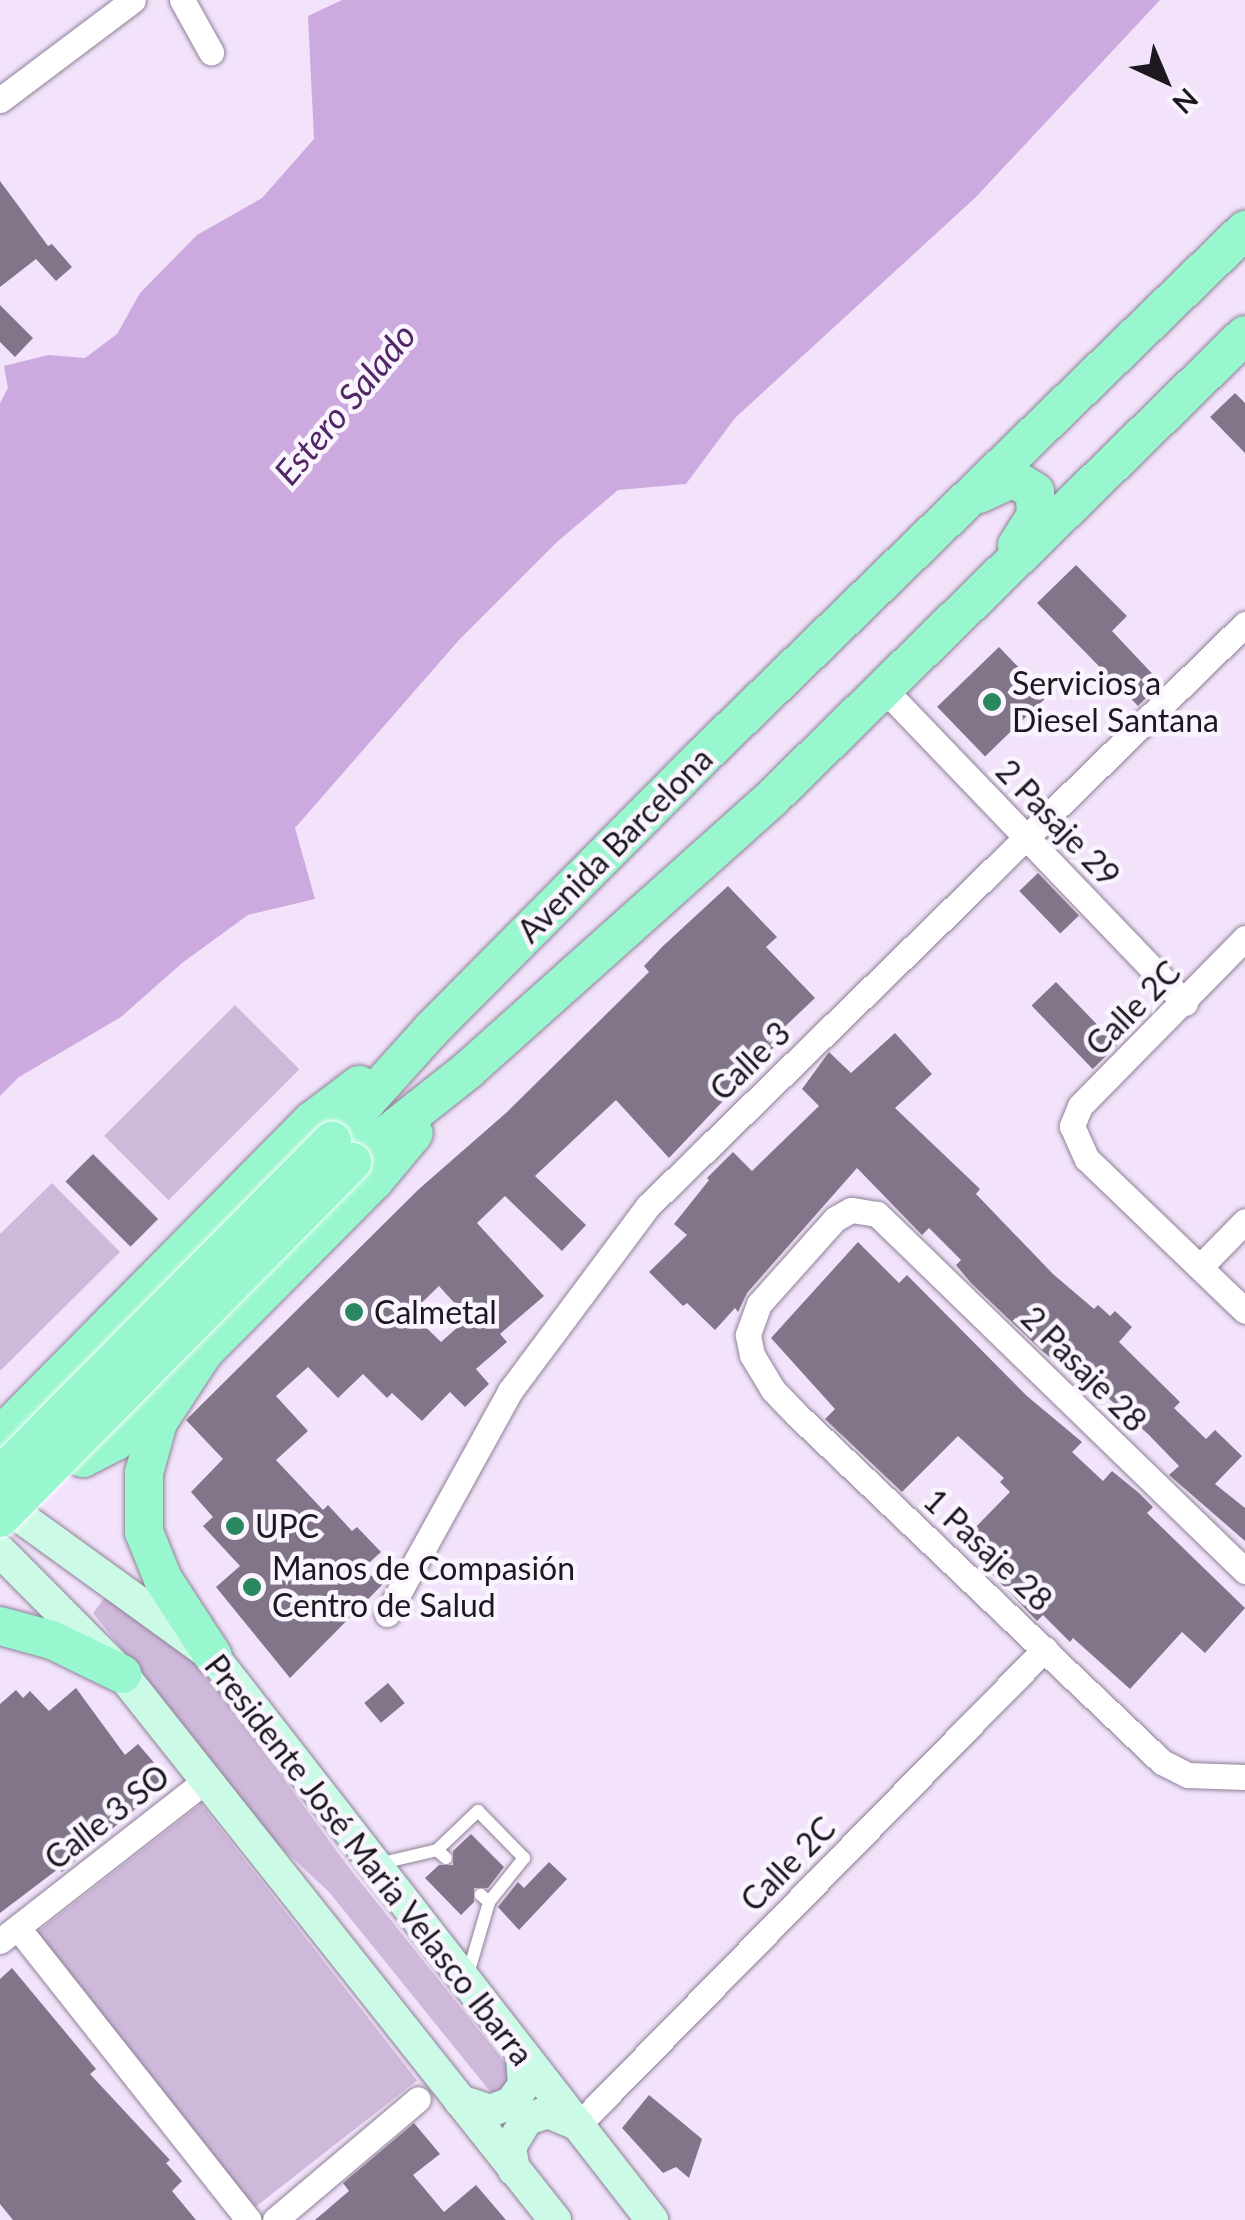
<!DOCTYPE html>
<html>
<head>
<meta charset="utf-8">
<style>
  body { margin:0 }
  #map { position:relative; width:1245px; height:2220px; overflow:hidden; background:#f2e3fb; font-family:Lato,sans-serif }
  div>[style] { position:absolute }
  .green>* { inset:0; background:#cfb9db; transform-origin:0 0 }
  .water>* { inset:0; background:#ccaadf }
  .building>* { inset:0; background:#82758a; transform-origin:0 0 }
  .roads { filter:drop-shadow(0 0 2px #8f8197) drop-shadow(0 0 2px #8f8197) }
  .lane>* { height:12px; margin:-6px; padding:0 6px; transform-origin:6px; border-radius:6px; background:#fff }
  .street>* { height:25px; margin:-12.5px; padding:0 12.5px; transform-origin:12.5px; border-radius:12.5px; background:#fff }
  .secondary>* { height:32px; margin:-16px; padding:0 16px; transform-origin:16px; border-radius:16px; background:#cbfbe7 }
  .primary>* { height:38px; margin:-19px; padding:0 19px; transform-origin:19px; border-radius:19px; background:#98f7ce }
  .bridges { filter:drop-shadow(0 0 2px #fff) drop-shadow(0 0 2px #fff) }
  .primary-bridge>* { height:38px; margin:-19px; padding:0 19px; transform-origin:19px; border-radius:19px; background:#98f7ce }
  .dots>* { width:28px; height:28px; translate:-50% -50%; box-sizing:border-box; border:5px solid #faf4fe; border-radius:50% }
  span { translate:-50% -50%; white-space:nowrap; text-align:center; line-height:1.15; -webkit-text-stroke:9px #faf4fe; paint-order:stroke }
  .poi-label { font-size:32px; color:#1d1820 }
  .left { translate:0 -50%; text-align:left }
  .street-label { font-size:32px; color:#1d1820 }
  .water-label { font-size:35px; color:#512665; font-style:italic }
  .north { position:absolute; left:1115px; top:30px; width:100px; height:100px; -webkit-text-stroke:8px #faf4fe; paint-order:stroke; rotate:136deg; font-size:28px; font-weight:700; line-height:40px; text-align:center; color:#1d1820 }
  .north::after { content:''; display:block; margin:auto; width:35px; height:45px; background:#1d1820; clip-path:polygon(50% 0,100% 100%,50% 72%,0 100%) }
</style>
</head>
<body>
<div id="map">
  <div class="green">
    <i style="left:235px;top:1005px;width:91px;height:185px;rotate:45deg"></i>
    <i style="clip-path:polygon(52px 1183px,120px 1252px,0 1371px,0 1234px)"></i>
    <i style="clip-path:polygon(108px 1593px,189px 1657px,214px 1684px,350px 1869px,514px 2074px,514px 2081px,495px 2094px,488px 2089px,329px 1892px,273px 1840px,93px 1613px)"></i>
    <i style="left:201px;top:1804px;width:351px;height:211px;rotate:52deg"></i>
  </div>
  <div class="water">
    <i style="clip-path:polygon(342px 0,1160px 0,976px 197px,735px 418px,686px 484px,618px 490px,557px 542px,459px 640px,295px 828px,315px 899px,248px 915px,182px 963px,121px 1017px,19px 1077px,0 1096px,0 403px,8px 388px,4px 366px,48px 355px,85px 358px,117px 334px,140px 293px,197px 235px,262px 198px,314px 139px,308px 16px)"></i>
  </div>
  <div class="building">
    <i style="clip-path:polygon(0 181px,48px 246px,52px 244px,72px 267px,56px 281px,36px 259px,0 287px)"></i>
    <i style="clip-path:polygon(0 305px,33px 338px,15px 357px,0 342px)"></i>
    <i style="clip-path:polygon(1235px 393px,1245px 403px,1245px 453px,1210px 417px)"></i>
    <i style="clip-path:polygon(1076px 565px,1127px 616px,1112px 631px,1161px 683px,1138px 706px,1037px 603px)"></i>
    <i style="left:999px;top:647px;width:69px;height:86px;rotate:46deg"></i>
    <i style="left:1038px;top:873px;width:59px;height:26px;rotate:46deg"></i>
    <i style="clip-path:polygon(evenodd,728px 886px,777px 937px,766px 947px,815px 998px,775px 1036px,780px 1041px,669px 1158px,616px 1100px,535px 1176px,586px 1225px,562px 1251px,505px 1196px,477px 1223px,544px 1296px,500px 1334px,507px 1342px,476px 1369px,489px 1384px,465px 1407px,450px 1392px,422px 1421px,392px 1393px,387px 1398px,363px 1374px,338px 1398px,308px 1367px,276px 1396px,308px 1431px,276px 1460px,323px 1510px,328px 1505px,352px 1531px,357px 1527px,381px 1552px,361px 1570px,384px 1583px,290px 1678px,216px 1587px,240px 1566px,203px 1526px,213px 1517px,191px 1492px,223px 1459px,186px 1420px,419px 1189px,506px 1113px,649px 972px,644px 966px,663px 946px,728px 886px,439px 1286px,468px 1318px,441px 1342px,411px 1313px,439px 1286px)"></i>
    <i style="left:1056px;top:982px;width:88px;height:34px;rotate:46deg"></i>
    <i style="clip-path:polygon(895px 1033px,932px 1074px,895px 1108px,980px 1189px,976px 1194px,1053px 1274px,1094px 1309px,1098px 1305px,1110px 1316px,1115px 1311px,1132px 1327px,1119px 1342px,1180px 1402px,1174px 1408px,1206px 1439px,1215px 1430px,1242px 1456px,1215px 1484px,1245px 1508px,1245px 1541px,1169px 1475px,1179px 1466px,1149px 1435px,1105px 1395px,1101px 1399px,1041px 1350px,971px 1283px,956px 1265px,961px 1260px,929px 1228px,922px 1235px,857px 1168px,747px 1293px,738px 1312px,735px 1308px,715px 1330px,687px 1303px,683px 1306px,649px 1272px,687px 1235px,674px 1224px,709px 1180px,707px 1178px,733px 1152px,752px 1171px,819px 1106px,802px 1089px,829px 1052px,851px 1073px)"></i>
    <i style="left:93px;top:1154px;width:92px;height:39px;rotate:45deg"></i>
    <i style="clip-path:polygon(858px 1242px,899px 1283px,907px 1275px,1027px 1396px,1082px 1442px,1072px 1452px,1103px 1481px,1112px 1471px,1139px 1493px,1153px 1507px,1147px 1513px,1245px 1608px,1205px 1653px,1182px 1632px,1130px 1689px,1073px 1638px,1070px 1642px,1043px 1615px,1037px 1621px,990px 1572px,998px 1565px,968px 1535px,1010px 1492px,1000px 1482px,1004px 1478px,958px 1436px,902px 1492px,825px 1419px,835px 1409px,771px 1338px)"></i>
    <i style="left:388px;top:1683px;width:26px;height:31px;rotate:50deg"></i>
    <i style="clip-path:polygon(76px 1688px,125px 1755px,138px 1744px,169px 1780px,62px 1872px,58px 1869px,0 1913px,0 1704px,16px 1690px,23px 1698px,30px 1691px,49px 1711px)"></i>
    <i style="clip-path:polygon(471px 1834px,504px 1867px,488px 1888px,474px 1888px,474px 1902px,461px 1915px,425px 1878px,439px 1865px,453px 1865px,453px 1851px)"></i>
    <i style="clip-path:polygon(549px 1862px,567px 1879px,519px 1930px,498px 1907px,518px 1882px,524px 1888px)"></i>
    <i style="clip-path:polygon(12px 1968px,96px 2069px,90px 2074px,170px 2160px,166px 2163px,182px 2181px,172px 2191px,196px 2220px,13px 2220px,0 2204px,0 1979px)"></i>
    <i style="clip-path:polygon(649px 2095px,702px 2139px,689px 2178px,676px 2167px,663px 2173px,622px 2128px)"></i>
    <i style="clip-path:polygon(414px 2123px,440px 2154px,413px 2175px,444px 2212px,476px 2185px,506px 2220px,315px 2220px,349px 2191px,343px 2183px)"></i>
  </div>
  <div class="roads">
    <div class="lane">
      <i style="left:437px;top:1850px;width:57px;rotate:-43.6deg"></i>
      <i style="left:478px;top:1811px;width:66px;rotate:45.6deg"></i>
      <i style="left:524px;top:1858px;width:56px;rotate:128.5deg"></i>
      <i style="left:378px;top:1864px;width:61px;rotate:-13.3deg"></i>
      <i style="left:437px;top:1850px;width:12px;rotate:42deg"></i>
      <i style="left:468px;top:1974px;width:75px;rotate:-73.7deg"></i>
      <i style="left:489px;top:1902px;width:11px;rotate:-139deg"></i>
    </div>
    <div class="street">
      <i style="left:182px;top:0;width:60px;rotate:60.9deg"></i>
      <i style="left:0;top:100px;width:166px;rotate:-36.9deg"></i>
      <i style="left:884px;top:689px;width:435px;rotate:46.2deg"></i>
      <i style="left:1245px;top:938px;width:235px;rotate:134.5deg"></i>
      <i style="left:1080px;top:1106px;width:22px;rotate:112deg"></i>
      <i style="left:1072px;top:1126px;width:36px;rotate:66deg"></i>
      <i style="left:1087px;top:1159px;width:219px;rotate:43.9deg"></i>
      <i style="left:1200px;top:1267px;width:64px;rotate:-45.6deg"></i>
      <i style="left:1245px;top:1571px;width:513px;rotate:-135.87deg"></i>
      <i style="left:877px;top:1214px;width:26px;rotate:-171deg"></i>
      <i style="left:851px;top:1210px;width:18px;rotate:151deg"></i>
      <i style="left:835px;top:1219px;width:114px;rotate:131.8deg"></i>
      <i style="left:759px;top:1304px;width:33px;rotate:110deg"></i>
      <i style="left:748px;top:1335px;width:20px;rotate:79deg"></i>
      <i style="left:752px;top:1355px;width:41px;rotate:59deg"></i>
      <i style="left:773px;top:1390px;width:33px;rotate:46deg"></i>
      <i style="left:796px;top:1414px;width:505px;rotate:43.56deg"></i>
      <i style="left:1162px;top:1762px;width:29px;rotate:27deg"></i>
      <i style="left:1188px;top:1775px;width:57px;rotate:2deg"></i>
      <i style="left:387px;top:1614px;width:255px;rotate:-61.1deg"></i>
      <i style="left:510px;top:1391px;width:231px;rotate:-53.3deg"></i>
      <i style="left:648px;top:1206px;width:834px;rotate:-44.27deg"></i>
      <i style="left:18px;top:1928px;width:372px;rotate:51.7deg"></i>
      <i style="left:0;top:1941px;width:261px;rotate:-38deg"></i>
      <i style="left:578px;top:2125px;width:667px;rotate:-45.55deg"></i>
      <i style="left:275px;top:2220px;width:187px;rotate:-40.2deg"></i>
    </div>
    <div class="secondary">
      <i style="left:0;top:1502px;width:263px;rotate:35.9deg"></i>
      <i style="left:213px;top:1656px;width:715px;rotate:52.1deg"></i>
      <i style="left:0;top:1551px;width:173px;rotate:45.2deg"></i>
      <i style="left:122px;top:1674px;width:697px;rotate:51.58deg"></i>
      <i style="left:460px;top:2101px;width:32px;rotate:18deg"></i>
      <i style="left:490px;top:2111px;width:22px;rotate:-21deg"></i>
      <i style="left:511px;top:2103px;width:22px;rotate:-54deg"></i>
      <i style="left:524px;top:2085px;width:32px;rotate:-94deg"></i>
      <i style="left:514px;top:2170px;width:23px;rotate:-100deg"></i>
      <i style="left:510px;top:2147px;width:33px;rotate:-59deg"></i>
      <i style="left:527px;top:2119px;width:22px;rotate:-18deg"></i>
      <i style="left:548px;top:2112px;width:33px;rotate:23deg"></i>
    </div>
    <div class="primary">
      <i style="left:979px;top:494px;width:38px;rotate:-25deg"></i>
      <i style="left:1013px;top:478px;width:26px;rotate:32deg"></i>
      <i style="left:1035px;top:492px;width:23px;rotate:88deg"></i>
      <i style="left:1036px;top:515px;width:36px;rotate:122deg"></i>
      <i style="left:332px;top:1140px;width:149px;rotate:-48deg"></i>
      <i style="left:432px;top:1029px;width:383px;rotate:-45.2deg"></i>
      <i style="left:702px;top:757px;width:757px;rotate:-44.14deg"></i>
      <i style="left:352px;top:1162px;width:148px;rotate:-38.4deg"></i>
      <i style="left:468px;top:1070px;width:407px;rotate:-41.8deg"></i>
      <i style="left:771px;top:799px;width:663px;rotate:-44.39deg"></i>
      <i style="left:45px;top:1435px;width:17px;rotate:50deg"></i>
      <i style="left:56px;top:1448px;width:29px;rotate:20deg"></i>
      <i style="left:83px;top:1458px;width:36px;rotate:-27deg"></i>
      <i style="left:115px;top:1442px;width:66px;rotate:-45deg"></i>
      <i style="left:0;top:1436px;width:445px;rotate:-45.3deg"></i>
      <i style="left:313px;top:1120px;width:58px;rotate:-37.3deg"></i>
      <i style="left:0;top:1626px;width:54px;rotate:15.1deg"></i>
      <i style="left:52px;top:1640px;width:78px;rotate:25.9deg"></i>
      <i style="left:213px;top:1656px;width:92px;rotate:-123deg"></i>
      <i style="left:163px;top:1579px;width:51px;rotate:-112deg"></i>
      <i style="left:144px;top:1532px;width:59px;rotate:-90deg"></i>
      <i style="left:144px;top:1473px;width:53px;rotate:-74.6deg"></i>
      <i style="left:158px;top:1422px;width:84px;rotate:-56.7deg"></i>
      <i style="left:204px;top:1352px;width:241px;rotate:-45.2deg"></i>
      <i style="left:374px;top:1181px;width:62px;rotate:-50.2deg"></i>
    </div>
  </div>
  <div class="bridges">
    <div class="primary-bridge">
      <i style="left:0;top:1476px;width:472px;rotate:-45.3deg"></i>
      <i style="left:0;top:1518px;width:501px;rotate:-45.32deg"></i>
    </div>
  </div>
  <div class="dots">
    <i style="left:992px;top:702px;background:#298860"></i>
    <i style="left:354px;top:1312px;background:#298860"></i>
    <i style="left:235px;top:1526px;background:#298860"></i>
    <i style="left:252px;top:1587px;background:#298860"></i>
  </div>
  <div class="poi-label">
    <span class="left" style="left:1012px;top:702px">Servicios a<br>Diesel Santana</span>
    <span class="left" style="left:374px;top:1312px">Calmetal</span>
    <span class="left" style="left:255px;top:1526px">UPC</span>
    <span class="left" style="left:272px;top:1587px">Manos de Compasión<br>Centro de Salud</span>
  </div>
  <div class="street-label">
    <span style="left:1058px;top:823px;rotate:46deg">2 Pasaje 29</span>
    <span style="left:615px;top:845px;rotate:-45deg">Avenida Barcelona</span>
    <span style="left:1133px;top:1008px;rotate:-45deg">Calle 2C</span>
    <span style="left:750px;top:1061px;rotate:-44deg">Calle 3</span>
    <span style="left:1084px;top:1369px;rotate:45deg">2 Pasaje 28</span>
    <span style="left:988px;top:1550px;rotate:43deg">1 Pasaje 28</span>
    <span style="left:107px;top:1817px;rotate:-38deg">Calle 3 SO</span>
    <span style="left:369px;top:1860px;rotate:52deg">Presidente José Maria Velasco Ibarra</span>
    <span style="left:788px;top:1864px;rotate:-45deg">Calle 2C</span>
  </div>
  <div class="water-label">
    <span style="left:344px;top:403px;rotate:-50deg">Estero Salado</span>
  </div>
  <div class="north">N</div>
</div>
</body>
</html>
